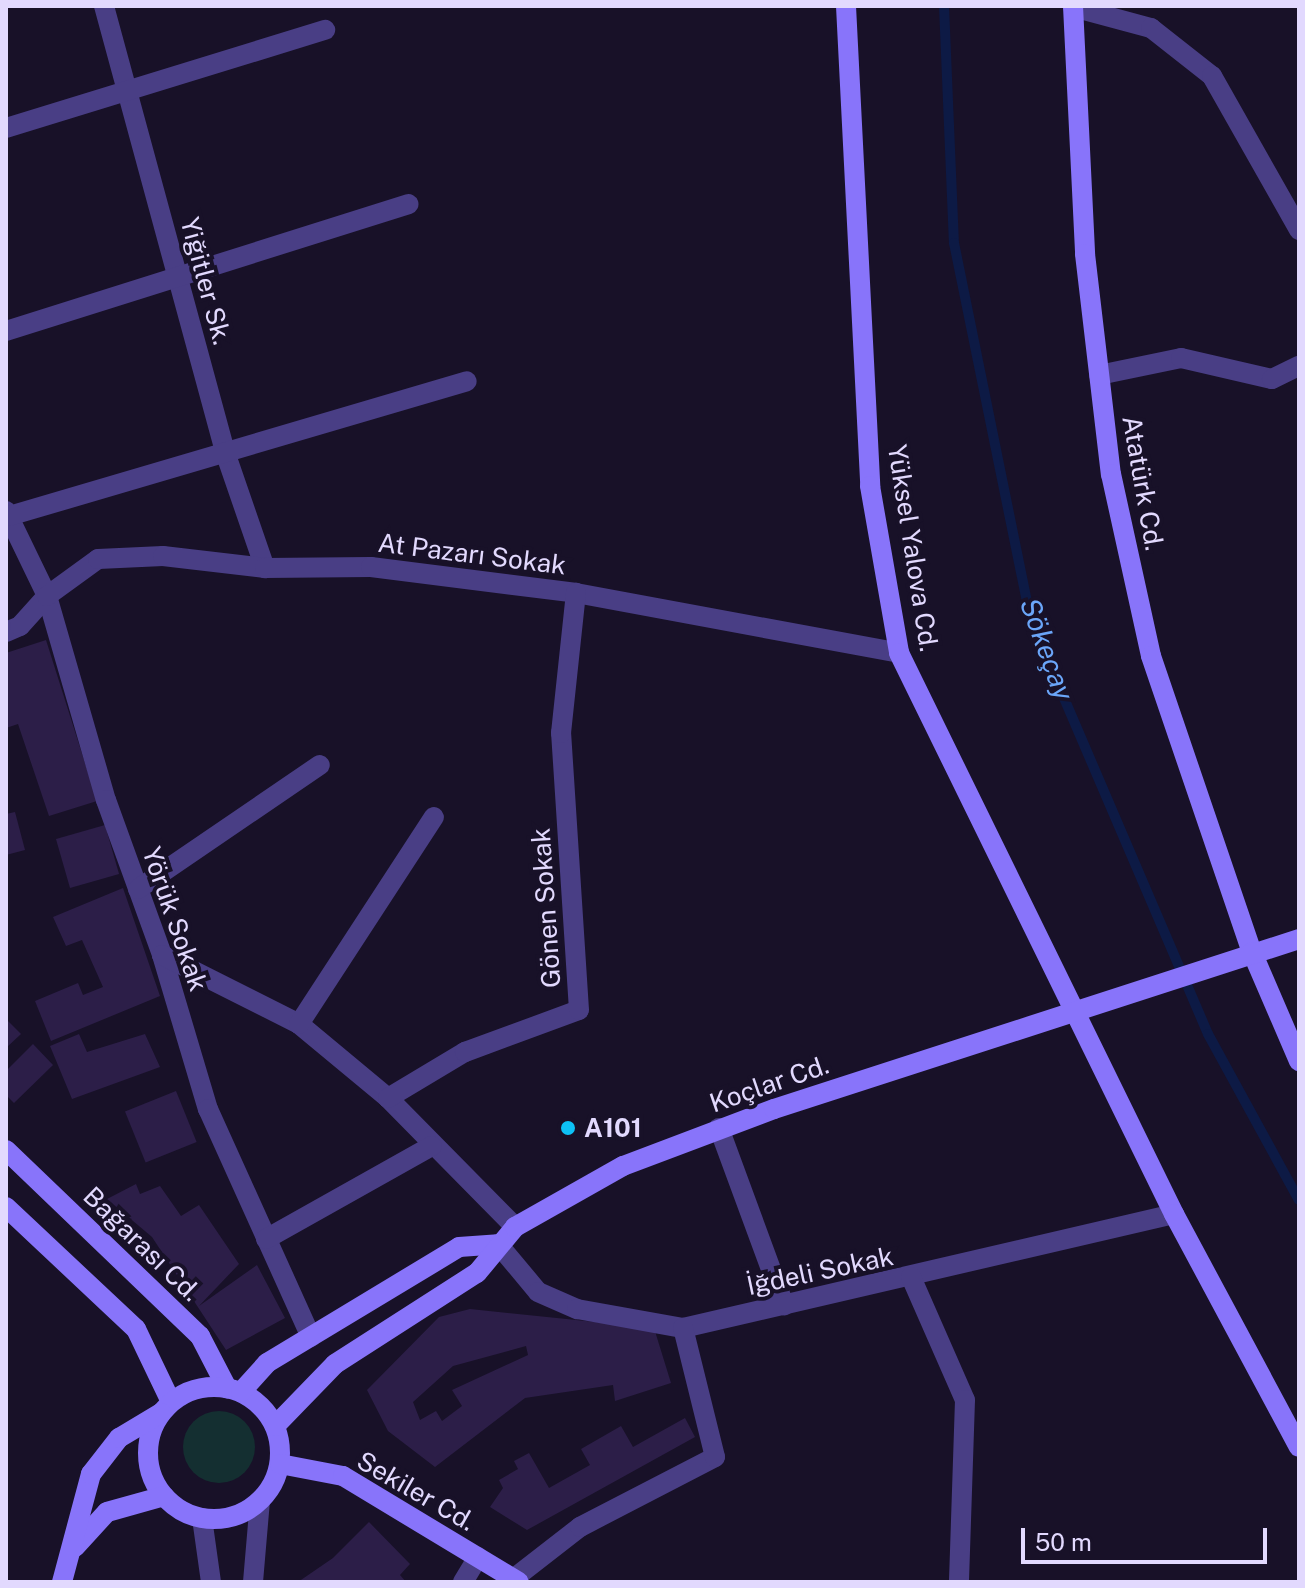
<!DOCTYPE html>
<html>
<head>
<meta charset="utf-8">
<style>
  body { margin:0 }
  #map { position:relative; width:1305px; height:1588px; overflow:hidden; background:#181128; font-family:"Public Sans",sans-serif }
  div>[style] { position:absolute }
  .green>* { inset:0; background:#142f31 }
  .round { border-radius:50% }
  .stream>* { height:10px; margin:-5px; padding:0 5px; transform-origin:5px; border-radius:5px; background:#0d1a45 }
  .building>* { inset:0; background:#2c1e48; transform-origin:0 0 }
  .street>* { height:20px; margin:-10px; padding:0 10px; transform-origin:10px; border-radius:10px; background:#493e85 }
  .secondary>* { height:20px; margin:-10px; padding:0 10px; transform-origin:10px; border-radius:10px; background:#8874fa }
  .secondary>.ring { margin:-10px; padding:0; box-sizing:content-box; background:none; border:20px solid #8874fa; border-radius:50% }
  .dots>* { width:22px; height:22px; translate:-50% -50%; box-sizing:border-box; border:4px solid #181128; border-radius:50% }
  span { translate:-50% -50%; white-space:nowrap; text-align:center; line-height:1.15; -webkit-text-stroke:8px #181128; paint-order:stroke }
  .street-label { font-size:26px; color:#e2d9fe }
  .poi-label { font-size:26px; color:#e2d9fe; font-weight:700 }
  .left { translate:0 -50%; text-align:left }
  .water-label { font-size:28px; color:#6ba6f9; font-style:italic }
  .frame { position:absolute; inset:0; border:8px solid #e2d9fe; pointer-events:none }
  .scale { position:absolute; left:1021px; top:1528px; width:246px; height:36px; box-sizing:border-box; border:4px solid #e2d9fe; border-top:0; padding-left:10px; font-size:24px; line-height:28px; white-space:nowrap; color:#e2d9fe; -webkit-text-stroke:6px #181128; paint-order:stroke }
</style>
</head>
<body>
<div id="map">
  <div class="green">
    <i class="round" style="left:183px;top:1411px;width:72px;height:72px"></i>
  </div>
  <div class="stream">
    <i style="left:944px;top:6px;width:237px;rotate:87.6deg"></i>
    <i style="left:954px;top:243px;width:386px;rotate:78.5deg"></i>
    <i style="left:1031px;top:621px;width:449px;rotate:66.8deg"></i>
    <i style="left:1208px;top:1034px;width:189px;rotate:61.3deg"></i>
  </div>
  <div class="building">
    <i style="clip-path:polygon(46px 640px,97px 801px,49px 816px,18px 724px,6px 728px,6px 653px)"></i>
    <i style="clip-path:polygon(15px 812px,25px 850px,6px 855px,6px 814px)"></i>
    <i style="left:105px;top:825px;width:51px;height:51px;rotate:74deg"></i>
    <i style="clip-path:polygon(123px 888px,160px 996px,51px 1041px,35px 1001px,78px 983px,83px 995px,103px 987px,82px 940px,66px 946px,53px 917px)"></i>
    <i style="clip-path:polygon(6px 1019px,21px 1034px,6px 1048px)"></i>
    <i style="clip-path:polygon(79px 1034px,87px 1052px,145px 1034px,160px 1067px,72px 1099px,50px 1046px)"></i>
    <i style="clip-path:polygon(33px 1044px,53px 1065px,14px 1103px,6px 1095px,6px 1071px)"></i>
    <i style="left:176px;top:1091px;width:55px;height:55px;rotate:68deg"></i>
    <i style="clip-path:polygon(136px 1184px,140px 1194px,160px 1186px,181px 1216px,199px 1205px,239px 1264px,199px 1306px,257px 1265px,285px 1318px,226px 1350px,152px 1237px,107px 1199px)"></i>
    <i style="clip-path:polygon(evenodd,470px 1309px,654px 1328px,671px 1383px,615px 1401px,613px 1385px,525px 1398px,435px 1467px,388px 1431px,367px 1390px,439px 1317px,470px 1309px,526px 1346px,528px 1355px,452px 1390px,462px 1406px,442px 1421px,436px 1411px,420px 1420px,413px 1402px,453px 1366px,526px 1346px)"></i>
    <i style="clip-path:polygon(685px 1418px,695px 1437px,527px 1530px,490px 1507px,503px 1488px,499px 1480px,518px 1469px,514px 1461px,529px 1453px,549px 1488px,590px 1465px,581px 1449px,621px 1426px,633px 1447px)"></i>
    <i style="clip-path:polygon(369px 1522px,410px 1564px,400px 1575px,406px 1582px,298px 1582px,333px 1558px)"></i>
  </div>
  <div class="street">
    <i style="left:104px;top:6px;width:462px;rotate:74.8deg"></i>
    <i style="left:225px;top:452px;width:123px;rotate:71deg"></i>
    <i style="left:1073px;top:7px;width:81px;rotate:15.1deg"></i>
    <i style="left:1151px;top:28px;width:78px;rotate:38.2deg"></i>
    <i style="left:1212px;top:76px;width:177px;rotate:60.5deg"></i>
    <i style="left:6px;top:128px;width:334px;rotate:-17.1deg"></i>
    <i style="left:6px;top:331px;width:422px;rotate:-17.5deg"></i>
    <i style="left:1099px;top:375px;width:84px;rotate:-11.7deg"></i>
    <i style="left:1181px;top:358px;width:93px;rotate:13deg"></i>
    <i style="left:1272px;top:379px;width:30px;rotate:-26deg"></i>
    <i style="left:6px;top:511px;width:94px;rotate:64.2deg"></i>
    <i style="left:47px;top:596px;width:212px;rotate:73.9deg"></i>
    <i style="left:106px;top:800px;width:165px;rotate:70.1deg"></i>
    <i style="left:162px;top:955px;width:161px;rotate:73.4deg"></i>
    <i style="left:208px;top:1109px;width:250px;rotate:65.7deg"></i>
    <i style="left:9px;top:516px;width:477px;rotate:-16.4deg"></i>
    <i style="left:6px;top:632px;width:15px;rotate:-23deg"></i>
    <i style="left:20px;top:626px;width:40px;rotate:-48deg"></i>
    <i style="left:47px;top:596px;width:63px;rotate:-36deg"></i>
    <i style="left:98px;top:559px;width:65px;rotate:-2.6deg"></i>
    <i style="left:163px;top:556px;width:103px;rotate:6.7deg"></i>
    <i style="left:265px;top:568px;width:106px;rotate:-0.5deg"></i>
    <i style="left:371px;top:567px;width:207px;rotate:7.2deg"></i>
    <i style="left:576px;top:593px;width:329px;rotate:10.5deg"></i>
    <i style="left:138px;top:889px;width:220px;rotate:-34.3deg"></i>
    <i style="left:162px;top:955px;width:153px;rotate:26.7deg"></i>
    <i style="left:299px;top:1024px;width:116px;rotate:39.7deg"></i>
    <i style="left:388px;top:1098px;width:181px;rotate:45.4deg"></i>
    <i style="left:299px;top:1024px;width:247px;rotate:-56.9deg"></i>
    <i style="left:388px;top:1098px;width:90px;rotate:-30.9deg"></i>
    <i style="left:465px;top:1052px;width:121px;rotate:-20.2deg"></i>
    <i style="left:579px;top:1010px;width:278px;rotate:-93.7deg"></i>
    <i style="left:561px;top:733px;width:141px;rotate:-83.9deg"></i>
    <i style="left:719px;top:1128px;width:189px;rotate:69.8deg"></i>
    <i style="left:266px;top:1239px;width:190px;rotate:-29.3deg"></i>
    <i style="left:498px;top:1244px;width:62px;rotate:50.2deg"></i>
    <i style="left:538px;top:1292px;width:43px;rotate:23.6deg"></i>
    <i style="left:577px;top:1309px;width:108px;rotate:10.2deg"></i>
    <i style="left:683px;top:1328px;width:504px;rotate:-13.07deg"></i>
    <i style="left:911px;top:1277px;width:134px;rotate:66.3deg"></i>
    <i style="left:965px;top:1400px;width:182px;rotate:91.9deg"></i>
    <i style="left:202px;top:1518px;width:65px;rotate:82deg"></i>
    <i style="left:513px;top:1579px;width:85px;rotate:-37.8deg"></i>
    <i style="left:580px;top:1527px;width:152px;rotate:-27.4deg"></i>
    <i style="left:715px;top:1457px;width:133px;rotate:-103.9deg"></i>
    <i style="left:253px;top:1582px;width:81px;rotate:-85.1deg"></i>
    <i style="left:463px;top:1582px;width:29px;rotate:-59deg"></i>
  </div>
  <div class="secondary">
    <i style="left:846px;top:6px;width:481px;rotate:87.1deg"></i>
    <i style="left:870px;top:486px;width:169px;rotate:80.1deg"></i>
    <i style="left:899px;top:653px;width:625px;rotate:63.89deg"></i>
    <i style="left:1174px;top:1214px;width:264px;rotate:61.8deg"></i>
    <i style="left:1073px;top:6px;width:248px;rotate:87.2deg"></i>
    <i style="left:1085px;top:254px;width:222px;rotate:83.3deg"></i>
    <i style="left:1111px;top:474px;width:186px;rotate:77.6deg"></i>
    <i style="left:1151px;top:656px;width:313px;rotate:71.2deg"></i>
    <i style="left:1252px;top:952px;width:119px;rotate:66.7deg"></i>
    <i style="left:6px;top:1150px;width:269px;rotate:43.8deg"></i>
    <i style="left:200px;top:1336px;width:59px;rotate:62.6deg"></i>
    <i style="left:6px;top:1207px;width:178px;rotate:43.2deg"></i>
    <i style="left:136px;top:1329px;width:81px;rotate:64.4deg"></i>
    <i class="ring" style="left:148px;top:1387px;width:112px;height:112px"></i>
    <i style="left:241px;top:1392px;width:39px;rotate:-48deg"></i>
    <i style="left:267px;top:1363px;width:224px;rotate:-31.1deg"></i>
    <i style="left:459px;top:1247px;width:39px;rotate:-4deg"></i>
    <i style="left:275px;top:1426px;width:86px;rotate:-45.9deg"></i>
    <i style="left:335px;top:1364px;width:169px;rotate:-32.7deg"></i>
    <i style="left:477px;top:1273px;width:60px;rotate:-50.4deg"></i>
    <i style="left:515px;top:1227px;width:124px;rotate:-29.5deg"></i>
    <i style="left:623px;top:1166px;width:161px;rotate:-20.7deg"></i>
    <i style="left:774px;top:1109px;width:552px;rotate:-17.94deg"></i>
    <i style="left:280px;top:1464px;width:64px;rotate:10.8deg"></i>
    <i style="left:343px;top:1476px;width:205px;rotate:31.1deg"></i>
    <i style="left:75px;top:1547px;width:47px;rotate:-47.6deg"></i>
    <i style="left:107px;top:1512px;width:59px;rotate:-15.7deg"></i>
    <i style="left:62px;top:1582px;width:112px;rotate:-75deg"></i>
    <i style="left:91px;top:1474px;width:46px;rotate:-52.1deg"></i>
    <i style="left:119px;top:1438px;width:49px;rotate:-30.8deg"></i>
  </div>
  <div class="dots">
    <i style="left:568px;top:1128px;background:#0dc1f6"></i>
  </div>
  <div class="street-label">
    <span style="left:206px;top:281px;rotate:75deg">Yiğitler Sk.</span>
    <span style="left:1143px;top:483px;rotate:80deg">Atatürk Cd.</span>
    <span style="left:913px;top:548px;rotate:81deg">Yüksel Yalova Cd.</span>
    <span style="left:472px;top:554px;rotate:7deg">At Pazarı Sokak</span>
    <span style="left:546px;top:908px;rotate:-94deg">Gönen Sokak</span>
    <span style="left:175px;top:919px;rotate:71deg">Yörük Sokak</span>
    <span style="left:769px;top:1084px;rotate:-19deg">Koçlar Cd.</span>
    <span style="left:142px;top:1244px;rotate:44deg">Bağarası Cd.</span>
    <span style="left:820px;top:1271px;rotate:-12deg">İğdeli Sokak</span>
    <span style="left:416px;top:1491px;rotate:30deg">Sekiler Cd.</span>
  </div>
  <div class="poi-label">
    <span class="left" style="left:584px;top:1128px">A101</span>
  </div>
  <div class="water-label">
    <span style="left:1047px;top:649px;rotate:70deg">Sökeçay</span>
  </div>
  <div class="frame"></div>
  <div class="scale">50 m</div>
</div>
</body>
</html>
